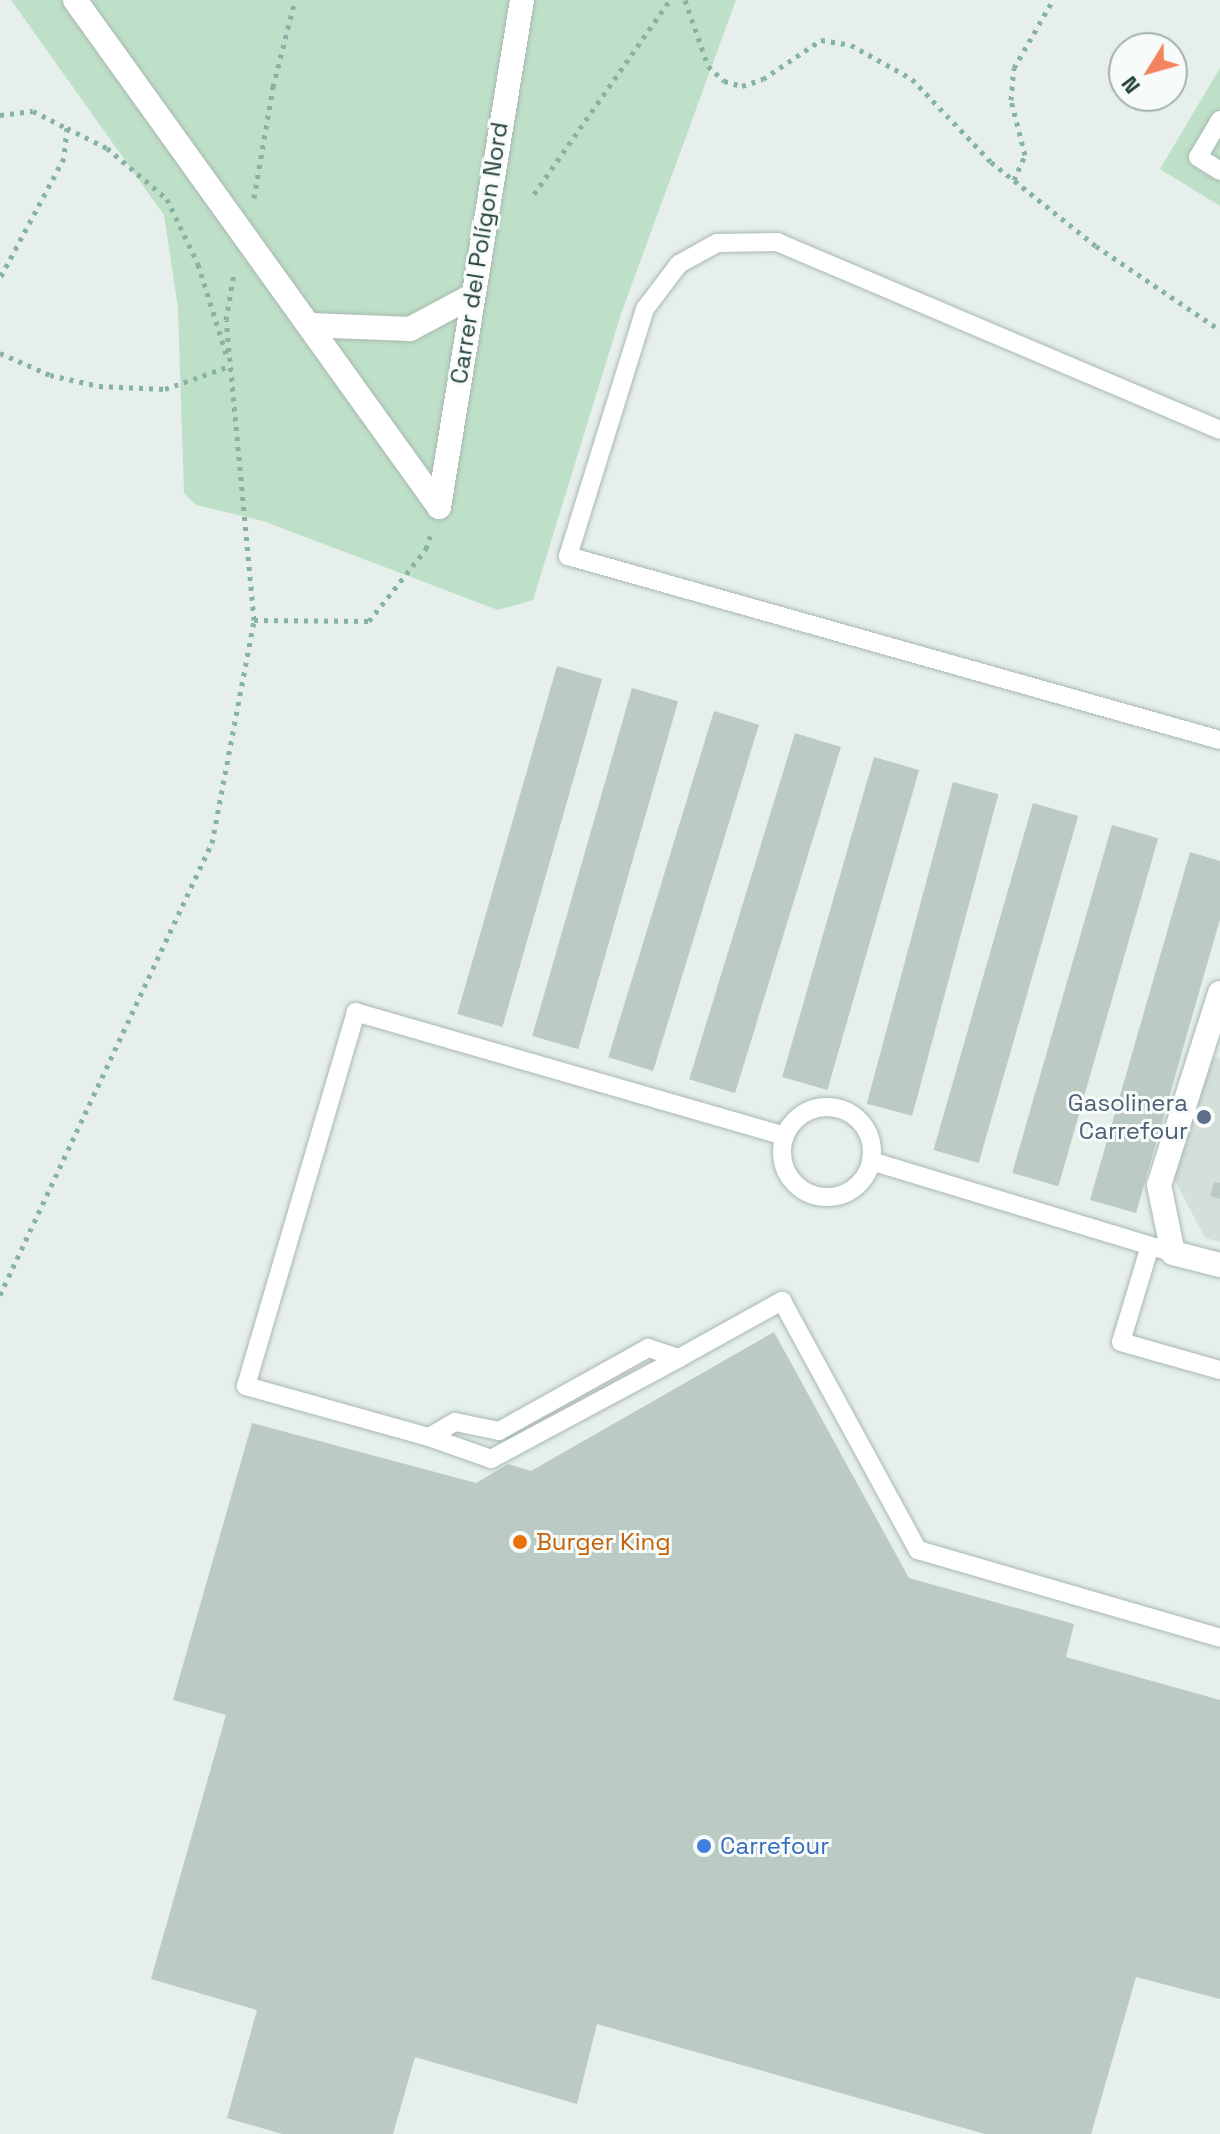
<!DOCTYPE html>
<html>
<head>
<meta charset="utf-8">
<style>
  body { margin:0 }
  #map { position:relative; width:1220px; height:2134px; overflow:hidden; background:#e6efeb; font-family:"Space Grotesk",sans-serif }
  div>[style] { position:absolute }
  .built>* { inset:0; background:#d4dfda }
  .green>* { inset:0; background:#bfe0c8 }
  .building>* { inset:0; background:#bbcac4; transform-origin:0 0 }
  .path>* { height:5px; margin-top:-2.5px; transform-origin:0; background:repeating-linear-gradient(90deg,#86b3a5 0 4px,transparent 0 10px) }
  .roads { filter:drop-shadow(0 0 2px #a8b8b2) drop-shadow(0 0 2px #a8b8b2) }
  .service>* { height:18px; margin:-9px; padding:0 9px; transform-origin:9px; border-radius:9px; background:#fff }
  .service>.ring { margin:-9px; padding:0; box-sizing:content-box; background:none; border:18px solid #fff; border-radius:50% }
  .minor>* { height:24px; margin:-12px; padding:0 12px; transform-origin:12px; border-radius:12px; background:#fff }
  .dots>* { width:22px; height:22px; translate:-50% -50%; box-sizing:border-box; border:4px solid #f7fbf9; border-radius:50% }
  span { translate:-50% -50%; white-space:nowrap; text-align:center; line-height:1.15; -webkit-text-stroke:6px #f7fbf9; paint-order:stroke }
  .street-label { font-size:24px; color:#24423a }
  .service-label { font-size:24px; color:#4e5e75 }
  .right { translate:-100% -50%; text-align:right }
  .food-label { font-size:24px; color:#c56008 }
  .left { translate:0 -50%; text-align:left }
  .shop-label { font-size:24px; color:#366cbe }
  .north { position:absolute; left:1108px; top:32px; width:80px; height:80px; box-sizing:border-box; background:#f7fbf9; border:2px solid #a3b1ad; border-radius:50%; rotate:233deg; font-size:22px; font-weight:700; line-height:32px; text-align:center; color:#24423a }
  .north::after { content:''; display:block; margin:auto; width:28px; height:36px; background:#f4845f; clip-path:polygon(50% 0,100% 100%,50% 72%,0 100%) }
</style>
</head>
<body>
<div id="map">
  <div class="built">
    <i style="clip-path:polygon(1206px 1055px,1220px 1059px,1220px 1242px,1205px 1238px,1172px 1175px)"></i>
  </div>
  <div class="green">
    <i style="clip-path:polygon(11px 0,736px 0,621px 314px,533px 600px,498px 610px,263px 521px,196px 505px,184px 493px,178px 308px,164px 215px)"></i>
    <i style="clip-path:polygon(1220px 68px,1220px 206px,1160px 169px)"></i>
  </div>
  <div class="building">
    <i style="left:557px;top:666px;width:47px;height:362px;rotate:16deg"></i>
    <i style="left:632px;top:688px;width:48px;height:362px;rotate:16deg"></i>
    <i style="left:714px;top:711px;width:47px;height:362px;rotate:17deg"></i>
    <i style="left:795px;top:733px;width:48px;height:362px;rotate:17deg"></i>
    <i style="left:874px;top:757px;width:47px;height:333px;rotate:16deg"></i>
    <i style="left:953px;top:782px;width:47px;height:333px;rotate:15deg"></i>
    <i style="left:1033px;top:803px;width:47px;height:361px;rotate:16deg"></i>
    <i style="left:1112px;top:825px;width:48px;height:362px;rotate:16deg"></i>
    <i style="clip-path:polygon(1190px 852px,1220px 861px,1220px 919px,1136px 1213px,1090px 1200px)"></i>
    <i style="clip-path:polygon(1214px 1182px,1220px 1183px,1220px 1199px,1210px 1196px)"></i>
    <i style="clip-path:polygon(774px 1332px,909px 1578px,1074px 1624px,1066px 1657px,1220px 1700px,1220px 1999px,1136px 1977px,1091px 2134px,985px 2134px,597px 2024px,577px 2104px,415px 2057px,393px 2134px,282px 2134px,227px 2118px,257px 2010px,151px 1979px,226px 1715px,173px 1700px,252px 1423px,476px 1483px,508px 1464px,531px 1471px)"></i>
  </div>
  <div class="path">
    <i style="left:685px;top:0;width:70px;rotate:70.8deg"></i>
    <i style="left:708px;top:66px;width:22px;rotate:43deg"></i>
    <i style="left:724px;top:81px;width:19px;rotate:16deg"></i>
    <i style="left:742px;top:86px;width:22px;rotate:-18deg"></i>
    <i style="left:763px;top:79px;width:70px;rotate:-33.9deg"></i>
    <i style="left:821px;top:40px;width:30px;rotate:9deg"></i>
    <i style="left:851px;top:45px;width:70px;rotate:29.1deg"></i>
    <i style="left:912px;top:79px;width:115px;rotate:46.4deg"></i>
    <i style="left:991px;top:162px;width:134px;rotate:38.7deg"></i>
    <i style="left:1096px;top:246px;width:150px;rotate:34.1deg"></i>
    <i style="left:0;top:115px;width:33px;rotate:-7deg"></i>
    <i style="left:33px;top:111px;width:38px;rotate:27deg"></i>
    <i style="left:67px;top:128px;width:30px;rotate:96deg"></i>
    <i style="left:64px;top:158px;width:136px;rotate:118.1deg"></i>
    <i style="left:67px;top:128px;width:45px;rotate:26.6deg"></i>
    <i style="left:107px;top:148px;width:79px;rotate:40.4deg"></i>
    <i style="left:167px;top:199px;width:72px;rotate:64.5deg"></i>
    <i style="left:198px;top:264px;width:97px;rotate:72.7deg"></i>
    <i style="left:1014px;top:180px;width:27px;rotate:-66deg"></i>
    <i style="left:1025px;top:155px;width:57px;rotate:-104.3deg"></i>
    <i style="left:1011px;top:100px;width:32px;rotate:-85deg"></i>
    <i style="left:1014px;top:68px;width:78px;rotate:-60.2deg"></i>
    <i style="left:534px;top:194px;width:237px;rotate:-55deg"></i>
    <i style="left:254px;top:198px;width:113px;rotate:-80.3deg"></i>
    <i style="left:273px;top:87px;width:90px;rotate:-75.8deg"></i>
    <i style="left:0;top:353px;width:55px;rotate:23.7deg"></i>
    <i style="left:50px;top:375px;width:50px;rotate:12.7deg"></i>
    <i style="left:99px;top:386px;width:66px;rotate:2.6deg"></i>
    <i style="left:165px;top:389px;width:69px;rotate:-19.5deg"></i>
    <i style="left:254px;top:620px;width:115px;rotate:0.5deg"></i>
    <i style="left:369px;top:621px;width:92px;rotate:-51.6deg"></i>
    <i style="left:426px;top:549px;width:16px;rotate:-72deg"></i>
    <i style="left:0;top:1295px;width:499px;rotate:-64.9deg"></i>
    <i style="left:212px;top:843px;width:227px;rotate:-79.3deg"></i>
    <i style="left:254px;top:620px;width:301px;rotate:-95.3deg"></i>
    <i style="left:226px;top:320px;width:48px;rotate:-80.3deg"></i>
  </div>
  <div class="roads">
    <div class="service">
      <i style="left:1220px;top:120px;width:43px;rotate:120.7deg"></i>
      <i style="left:1198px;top:157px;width:26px;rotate:32deg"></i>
      <i style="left:1220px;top:430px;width:480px;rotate:-157deg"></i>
      <i style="left:778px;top:242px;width:61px;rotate:179.1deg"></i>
      <i style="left:717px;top:243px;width:43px;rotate:151.1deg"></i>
      <i style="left:679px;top:264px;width:56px;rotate:127.1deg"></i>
      <i style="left:645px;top:309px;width:259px;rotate:107.3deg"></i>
      <i style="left:568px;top:556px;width:677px;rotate:15.76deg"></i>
      <i class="ring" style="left:782px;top:1107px;width:72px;height:72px"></i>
      <i style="left:785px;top:1136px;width:447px;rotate:-163.9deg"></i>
      <i style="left:356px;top:1012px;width:390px;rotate:106.4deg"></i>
      <i style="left:246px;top:1386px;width:190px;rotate:15.6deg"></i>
      <i style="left:429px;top:1437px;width:30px;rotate:-30deg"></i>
      <i style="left:455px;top:1422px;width:45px;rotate:11.6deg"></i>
      <i style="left:499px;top:1431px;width:171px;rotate:-29.1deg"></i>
      <i style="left:648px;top:1348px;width:33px;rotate:18deg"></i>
      <i style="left:679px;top:1358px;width:118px;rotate:-29deg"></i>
      <i style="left:782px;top:1301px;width:284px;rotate:61.4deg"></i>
      <i style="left:918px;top:1550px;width:315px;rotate:16.2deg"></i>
      <i style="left:871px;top:1161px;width:316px;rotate:16.9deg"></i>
      <i style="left:1150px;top:1246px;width:100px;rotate:106.8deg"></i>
      <i style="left:1121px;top:1342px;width:103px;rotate:15.8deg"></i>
      <i style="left:429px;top:1437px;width:66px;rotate:19.5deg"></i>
      <i style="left:491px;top:1459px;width:213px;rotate:-28.2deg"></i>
    </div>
    <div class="minor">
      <i style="left:75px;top:0;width:624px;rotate:54.32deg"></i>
      <i style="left:309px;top:325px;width:101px;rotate:2.3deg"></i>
      <i style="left:410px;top:329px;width:68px;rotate:-28.1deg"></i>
      <i style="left:439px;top:507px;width:514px;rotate:-80.7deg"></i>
      <i style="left:1220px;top:993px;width:201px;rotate:107.6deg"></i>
      <i style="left:1159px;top:1185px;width:69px;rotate:78.4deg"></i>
      <i style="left:1173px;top:1253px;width:49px;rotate:14.3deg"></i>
    </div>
  </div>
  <div class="dots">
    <i style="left:1204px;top:1117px;background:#5c6f8a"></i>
    <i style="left:520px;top:1542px;background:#e8710a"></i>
    <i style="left:704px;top:1846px;background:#3f7fe0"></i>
  </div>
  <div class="street-label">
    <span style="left:479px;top:253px;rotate:-81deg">Carrer del Polígon Nord</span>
  </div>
  <div class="service-label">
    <span class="right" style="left:1188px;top:1117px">Gasolinera<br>Carrefour</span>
  </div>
  <div class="food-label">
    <span class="left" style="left:536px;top:1542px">Burger King</span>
  </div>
  <div class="shop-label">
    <span class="left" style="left:720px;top:1846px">Carrefour</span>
  </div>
  <div class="north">N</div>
</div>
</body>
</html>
